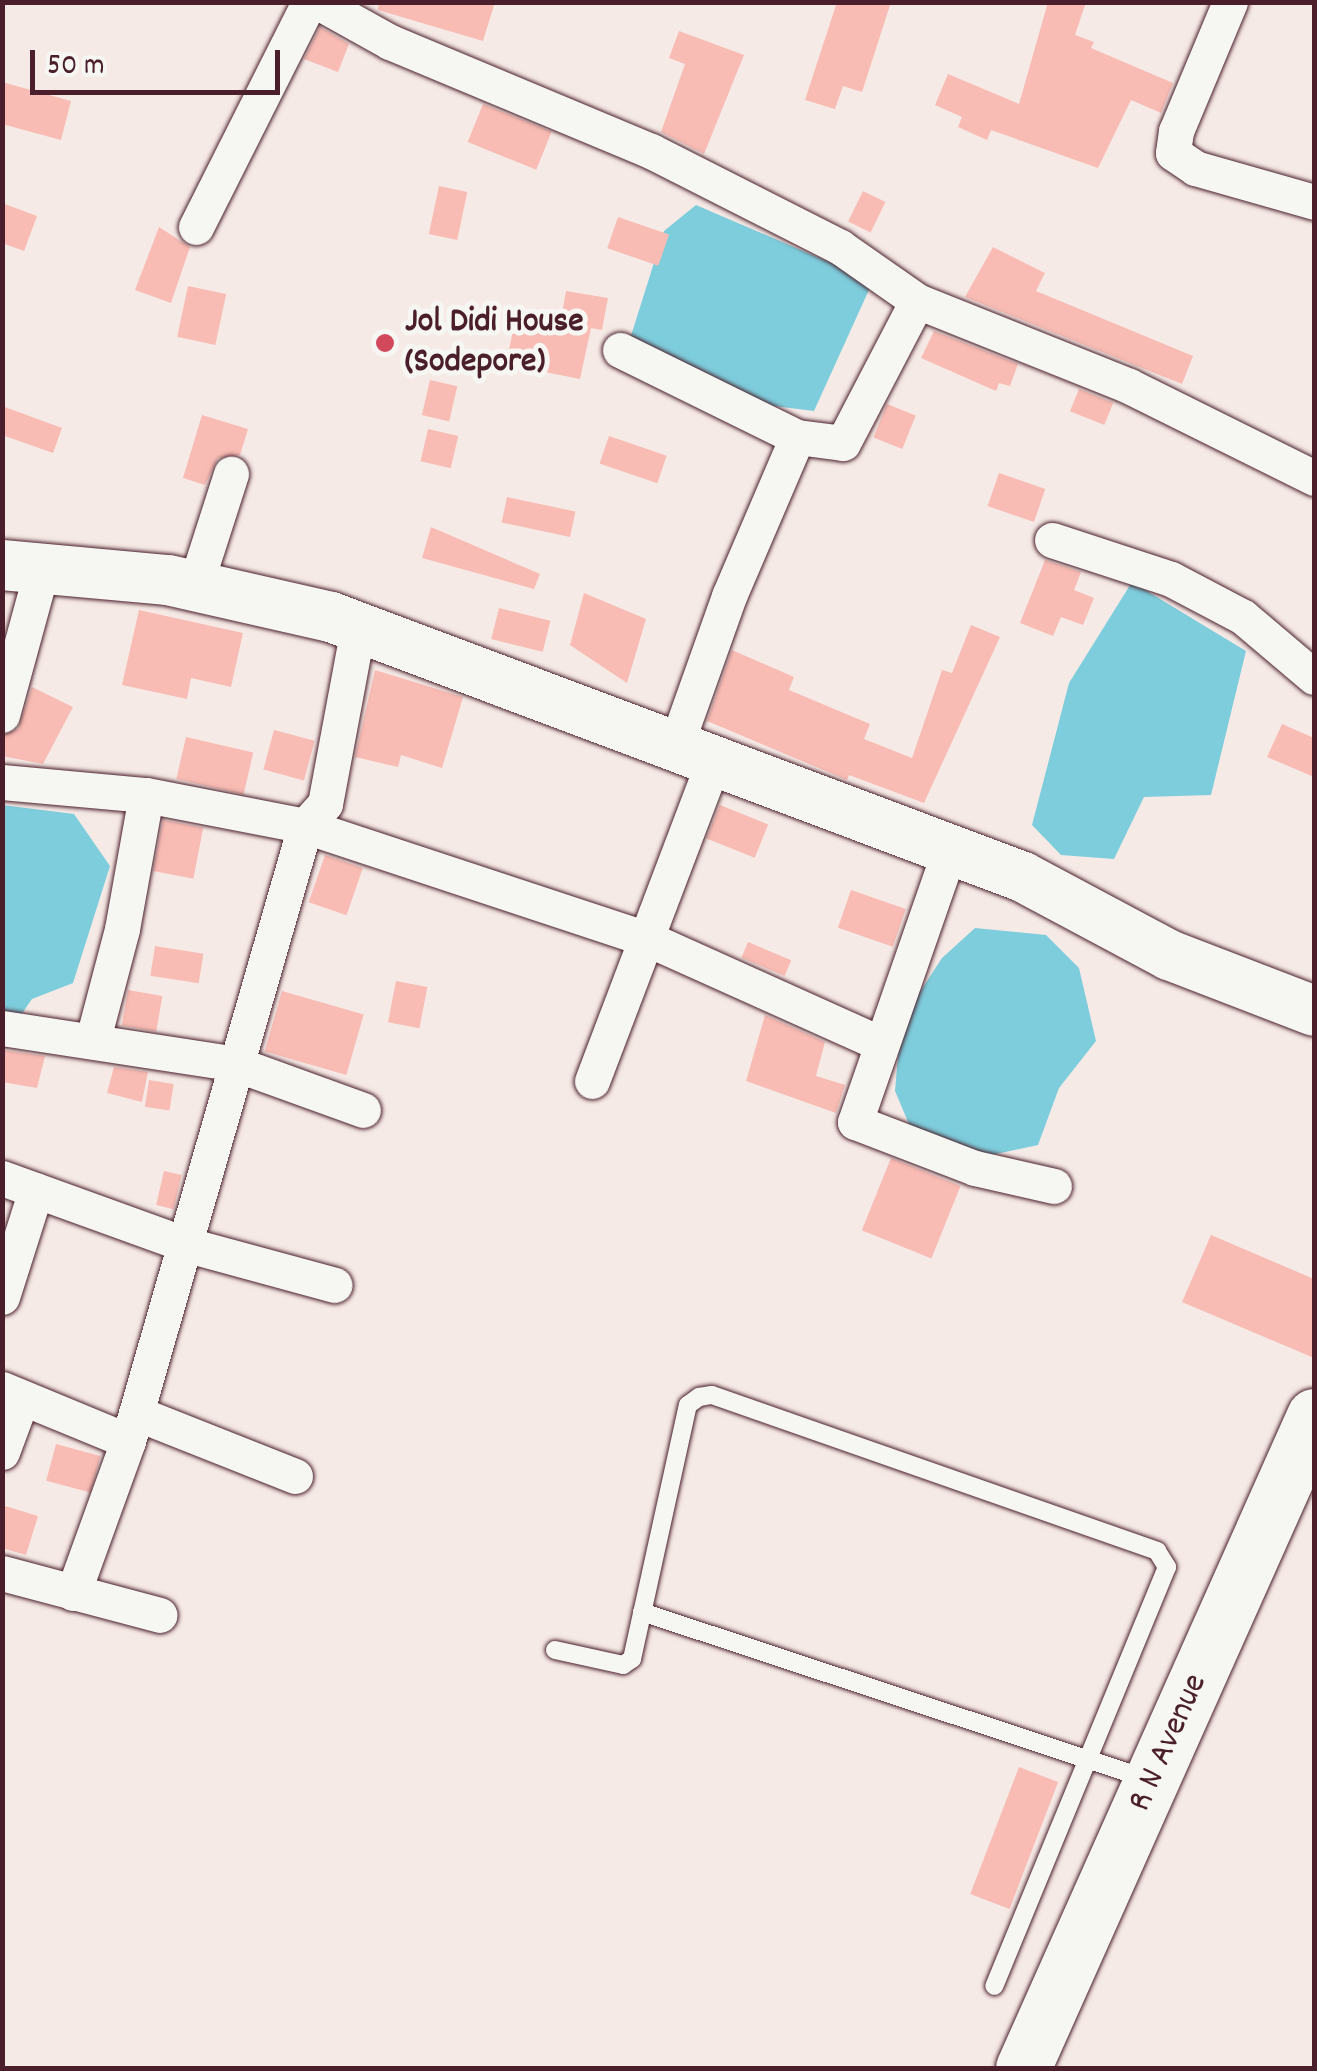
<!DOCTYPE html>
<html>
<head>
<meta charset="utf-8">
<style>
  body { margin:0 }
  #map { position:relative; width:1317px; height:2071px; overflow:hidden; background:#f6eae6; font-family:Dekko,sans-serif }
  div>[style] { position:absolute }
  .water>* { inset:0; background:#7ecddc }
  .building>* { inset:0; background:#f8bcb4; transform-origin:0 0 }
  .roads { filter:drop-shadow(0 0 2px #4a1f2b) drop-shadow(0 0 2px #4a1f2b) }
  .lane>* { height:18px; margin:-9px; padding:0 9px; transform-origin:9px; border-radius:9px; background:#f6f6f2 }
  .street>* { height:35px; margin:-17.5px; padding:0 17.5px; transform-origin:17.5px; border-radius:17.5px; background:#f6f6f2 }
  .secondary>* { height:50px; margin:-25px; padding:0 25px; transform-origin:25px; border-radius:25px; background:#f6f6f2 }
  .primary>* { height:55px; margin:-27.5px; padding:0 27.5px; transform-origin:27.5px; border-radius:27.5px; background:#f6f6f2 }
  .dots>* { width:28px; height:28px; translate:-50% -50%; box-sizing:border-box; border:5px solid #f6f6f2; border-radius:50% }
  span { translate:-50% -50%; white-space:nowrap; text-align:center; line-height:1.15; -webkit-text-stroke:10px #f6f6f2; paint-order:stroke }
  .poi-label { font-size:35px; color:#4a1f2b; font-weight:700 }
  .left { translate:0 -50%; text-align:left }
  .street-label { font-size:35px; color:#4a1f2b }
  .frame { position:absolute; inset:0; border:5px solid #4a1f2b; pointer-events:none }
  .scale { position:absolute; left:30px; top:50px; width:250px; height:45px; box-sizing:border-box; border:5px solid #4a1f2b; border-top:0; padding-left:12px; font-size:30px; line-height:35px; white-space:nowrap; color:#4a1f2b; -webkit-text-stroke:8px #f6f6f2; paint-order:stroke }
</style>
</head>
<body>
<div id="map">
  <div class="water">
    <i style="clip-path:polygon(696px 205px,873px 281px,814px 411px,701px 397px,629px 342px,664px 231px)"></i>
    <i style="clip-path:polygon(1132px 582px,1246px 651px,1211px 795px,1144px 797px,1114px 859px,1061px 855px,1032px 825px,1069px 683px)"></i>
    <i style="clip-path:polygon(2px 805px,74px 814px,110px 866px,73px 983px,32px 999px,12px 1028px,2px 1027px)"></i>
    <i style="clip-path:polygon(975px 928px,1046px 935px,1079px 968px,1096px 1041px,1059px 1088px,1038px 1145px,982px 1157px,914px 1136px,895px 1091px,901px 1021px,942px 958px)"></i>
  </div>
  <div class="building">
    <i style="clip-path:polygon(379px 2px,495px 2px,483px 41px,378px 10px)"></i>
    <i style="clip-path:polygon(837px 2px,891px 2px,862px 92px,843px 86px,835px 109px,805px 100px)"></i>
    <i style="clip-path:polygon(1048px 2px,1086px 2px,1075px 35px,1094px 42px,1091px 48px,1173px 83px,1161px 113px,1131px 100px,1098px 168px,991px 130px,987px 140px,958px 127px,962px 117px,935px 105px,948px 74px,1019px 104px)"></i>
    <i style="clip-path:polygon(320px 27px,349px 44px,338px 72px,304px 59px)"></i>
    <i style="clip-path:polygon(679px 31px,744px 55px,704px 154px,661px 132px,685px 64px,669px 58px)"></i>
    <i style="clip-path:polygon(2px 82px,71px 101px,61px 140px,2px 124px)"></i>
    <i style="left:483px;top:104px;width:74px;height:41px;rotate:22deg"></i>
    <i style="left:439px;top:186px;width:29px;height:49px;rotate:12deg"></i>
    <i style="left:863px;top:191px;width:25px;height:34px;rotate:26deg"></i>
    <i style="clip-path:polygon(2px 203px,37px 216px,24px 251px,2px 243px)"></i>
    <i style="left:618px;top:217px;width:54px;height:33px;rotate:19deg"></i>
    <i style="clip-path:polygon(159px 227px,190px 247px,171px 303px,135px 290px)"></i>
    <i style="clip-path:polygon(993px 247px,1045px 273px,1036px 291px,1193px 356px,1182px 384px,965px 297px)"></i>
    <i style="left:188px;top:286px;width:39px;height:52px;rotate:12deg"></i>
    <i style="clip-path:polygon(566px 291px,608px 298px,602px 330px,591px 328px,580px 379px,506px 364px,515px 321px,559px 330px)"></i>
    <i style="clip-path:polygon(934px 331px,1018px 364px,1010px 386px,999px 383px,996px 391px,921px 358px)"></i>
    <i style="left:430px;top:380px;width:28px;height:36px;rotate:13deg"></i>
    <i style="left:1079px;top:389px;width:37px;height:24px;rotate:22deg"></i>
    <i style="left:887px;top:404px;width:31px;height:36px;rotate:22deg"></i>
    <i style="clip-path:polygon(2px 406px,62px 428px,53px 453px,2px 435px)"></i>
    <i style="clip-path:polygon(202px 415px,248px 429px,240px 455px,218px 458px,205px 485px,183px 478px)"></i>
    <i style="left:428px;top:429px;width:31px;height:33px;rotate:13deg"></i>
    <i style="left:609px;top:436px;width:61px;height:29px;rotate:19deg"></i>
    <i style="left:999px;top:473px;width:49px;height:35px;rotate:19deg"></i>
    <i style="left:507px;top:497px;width:70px;height:26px;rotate:12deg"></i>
    <i style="clip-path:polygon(431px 527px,540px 574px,534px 589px,422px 558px)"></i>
    <i style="clip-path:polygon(1045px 560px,1081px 572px,1074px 590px,1094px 598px,1083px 625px,1061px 617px,1053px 636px,1020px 623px)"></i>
    <i style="clip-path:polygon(584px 593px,646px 619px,627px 683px,570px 645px)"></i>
    <i style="left:499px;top:608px;width:53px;height:32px;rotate:14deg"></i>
    <i style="clip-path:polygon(139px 610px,243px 633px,231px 687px,191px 678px,187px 699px,122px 685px)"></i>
    <i style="clip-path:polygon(971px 625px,1000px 637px,924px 803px,849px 775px,847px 780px,707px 721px,732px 650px,794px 677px,789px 690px,870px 724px,864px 739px,912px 758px,942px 670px,952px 673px)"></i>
    <i style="clip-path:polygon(375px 670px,463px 697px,442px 768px,401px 755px,398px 767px,355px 757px)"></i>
    <i style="clip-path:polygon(32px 687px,73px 707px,43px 764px,2px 756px,2px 736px,18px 729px)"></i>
    <i style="clip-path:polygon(1282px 724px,1314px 738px,1314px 777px,1267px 757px)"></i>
    <i style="left:274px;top:730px;width:42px;height:41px;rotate:15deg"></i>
    <i style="left:186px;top:737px;width:69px;height:43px;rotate:13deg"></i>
    <i style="left:720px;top:805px;width:52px;height:36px;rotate:22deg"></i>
    <i style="left:163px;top:820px;width:41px;height:52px;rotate:11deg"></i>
    <i style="left:325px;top:855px;width:40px;height:50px;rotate:19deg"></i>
    <i style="left:851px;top:890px;width:58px;height:40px;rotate:19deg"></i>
    <i style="left:748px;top:942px;width:47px;height:17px;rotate:23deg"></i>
    <i style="left:155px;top:946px;width:49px;height:30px;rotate:9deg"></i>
    <i style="left:396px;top:981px;width:32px;height:42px;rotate:11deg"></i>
    <i style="left:128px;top:990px;width:35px;height:36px;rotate:10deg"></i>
    <i style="left:282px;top:991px;width:85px;height:63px;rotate:16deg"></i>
    <i style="clip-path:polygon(765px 1015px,825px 1042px,816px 1076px,845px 1085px,836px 1113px,746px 1081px)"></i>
    <i style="clip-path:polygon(2px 1050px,45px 1056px,37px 1088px,2px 1082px)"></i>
    <i style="clip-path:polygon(114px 1067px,148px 1072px,142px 1102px,107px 1093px)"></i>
    <i style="left:149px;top:1080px;width:25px;height:27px;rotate:9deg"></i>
    <i style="left:891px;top:1158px;width:75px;height:78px;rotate:22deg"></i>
    <i style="left:164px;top:1171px;width:18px;height:35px;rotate:13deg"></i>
    <i style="clip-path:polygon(1211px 1235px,1314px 1279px,1314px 1358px,1182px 1302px)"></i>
    <i style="left:56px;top:1444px;width:46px;height:38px;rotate:15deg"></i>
    <i style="clip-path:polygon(2px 1505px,38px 1516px,26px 1555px,2px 1548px)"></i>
    <i style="left:1019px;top:1767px;width:42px;height:136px;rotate:21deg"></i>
  </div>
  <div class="roads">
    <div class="lane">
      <i style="left:642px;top:1612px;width:532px;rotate:18.3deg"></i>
      <i style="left:555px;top:1650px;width:70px;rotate:12.4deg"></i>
      <i style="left:623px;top:1665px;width:11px;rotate:-34deg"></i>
      <i style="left:632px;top:1659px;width:260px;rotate:-77.6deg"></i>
      <i style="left:688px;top:1405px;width:14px;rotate:-36deg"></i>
      <i style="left:699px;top:1397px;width:13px;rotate:-9deg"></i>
      <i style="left:712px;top:1395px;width:472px;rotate:19.3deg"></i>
      <i style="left:1157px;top:1551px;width:19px;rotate:58deg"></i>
      <i style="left:1167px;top:1567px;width:453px;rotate:112.4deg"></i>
    </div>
    <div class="street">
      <i style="left:318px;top:2px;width:82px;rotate:29.1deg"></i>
      <i style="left:390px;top:42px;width:283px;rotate:22.7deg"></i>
      <i style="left:651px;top:151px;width:212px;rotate:26.9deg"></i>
      <i style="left:840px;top:247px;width:94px;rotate:35deg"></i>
      <i style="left:917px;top:301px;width:228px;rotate:21.8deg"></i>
      <i style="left:1129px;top:386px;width:207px;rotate:26.4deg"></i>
      <i style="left:1230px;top:2px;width:140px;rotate:112.7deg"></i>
      <i style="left:1176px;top:131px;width:22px;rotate:98deg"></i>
      <i style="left:1173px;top:153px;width:27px;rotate:34deg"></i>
      <i style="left:1195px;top:168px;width:124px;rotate:15.9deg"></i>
      <i style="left:196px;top:227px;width:252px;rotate:-63.3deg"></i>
      <i style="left:620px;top:350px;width:197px;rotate:26.2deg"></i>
      <i style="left:1052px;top:540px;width:125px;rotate:18.1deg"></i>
      <i style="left:1171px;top:579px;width:81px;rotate:27.8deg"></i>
      <i style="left:1243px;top:617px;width:93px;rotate:40.2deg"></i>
      <i style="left:195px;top:586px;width:118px;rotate:-72.2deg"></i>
      <i style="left:2px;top:715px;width:151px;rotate:-74.7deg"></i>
      <i style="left:676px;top:745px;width:158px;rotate:-70.4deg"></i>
      <i style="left:729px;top:596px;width:173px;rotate:-66.8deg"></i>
      <i style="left:797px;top:437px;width:46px;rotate:7.4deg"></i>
      <i style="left:843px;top:443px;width:160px;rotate:-62.5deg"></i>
      <i style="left:2px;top:782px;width:145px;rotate:5.2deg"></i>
      <i style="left:146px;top:795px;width:162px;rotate:11deg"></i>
      <i style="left:305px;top:826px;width:363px;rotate:18.3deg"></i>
      <i style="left:650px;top:940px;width:253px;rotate:24.2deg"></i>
      <i style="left:950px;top:849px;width:289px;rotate:109.2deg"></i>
      <i style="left:855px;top:1122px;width:129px;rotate:21deg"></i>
      <i style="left:975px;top:1168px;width:81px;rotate:12.8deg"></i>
      <i style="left:2px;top:1028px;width:237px;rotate:8.7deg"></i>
      <i style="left:236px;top:1064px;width:135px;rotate:19.9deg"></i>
      <i style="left:93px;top:1039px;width:114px;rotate:-75.2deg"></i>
      <i style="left:122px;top:929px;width:136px;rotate:-79.8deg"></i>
      <i style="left:592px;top:1081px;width:343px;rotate:-69.2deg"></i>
      <i style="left:2px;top:1178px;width:194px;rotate:19.9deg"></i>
      <i style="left:184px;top:1244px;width:156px;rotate:15.2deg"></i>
      <i style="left:2px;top:1297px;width:112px;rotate:-72.4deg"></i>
      <i style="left:2px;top:1389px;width:136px;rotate:22.4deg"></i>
      <i style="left:136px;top:1413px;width:171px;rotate:21.6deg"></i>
      <i style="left:2px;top:1452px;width:58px;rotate:-69.7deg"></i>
      <i style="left:2px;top:1573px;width:163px;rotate:14.9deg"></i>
      <i style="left:73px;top:1593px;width:162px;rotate:-70.1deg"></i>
      <i style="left:128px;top:1441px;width:640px;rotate:-73.94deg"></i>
      <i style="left:305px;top:826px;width:30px;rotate:-48deg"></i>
      <i style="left:325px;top:804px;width:180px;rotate:-79.4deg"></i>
    </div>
    <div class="secondary">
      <i style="left:2px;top:565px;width:167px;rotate:5.2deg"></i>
      <i style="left:168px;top:580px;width:167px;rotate:12.8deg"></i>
      <i style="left:331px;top:617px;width:739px;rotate:20.59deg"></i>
      <i style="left:1023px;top:877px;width:166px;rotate:28.1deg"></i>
      <i style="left:1169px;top:955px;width:155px;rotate:21.1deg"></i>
    </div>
    <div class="primary">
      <i style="left:1023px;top:2068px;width:714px;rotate:-65.95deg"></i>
    </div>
  </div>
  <div class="dots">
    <i style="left:385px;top:343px;background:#d1495b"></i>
  </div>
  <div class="poi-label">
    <span class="left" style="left:405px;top:343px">Jol Didi House<br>(Sodepore)</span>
  </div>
  <div class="street-label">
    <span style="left:1169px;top:1743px;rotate:-66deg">R N Avenue</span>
  </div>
  <div class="frame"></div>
  <div class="scale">50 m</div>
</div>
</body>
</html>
